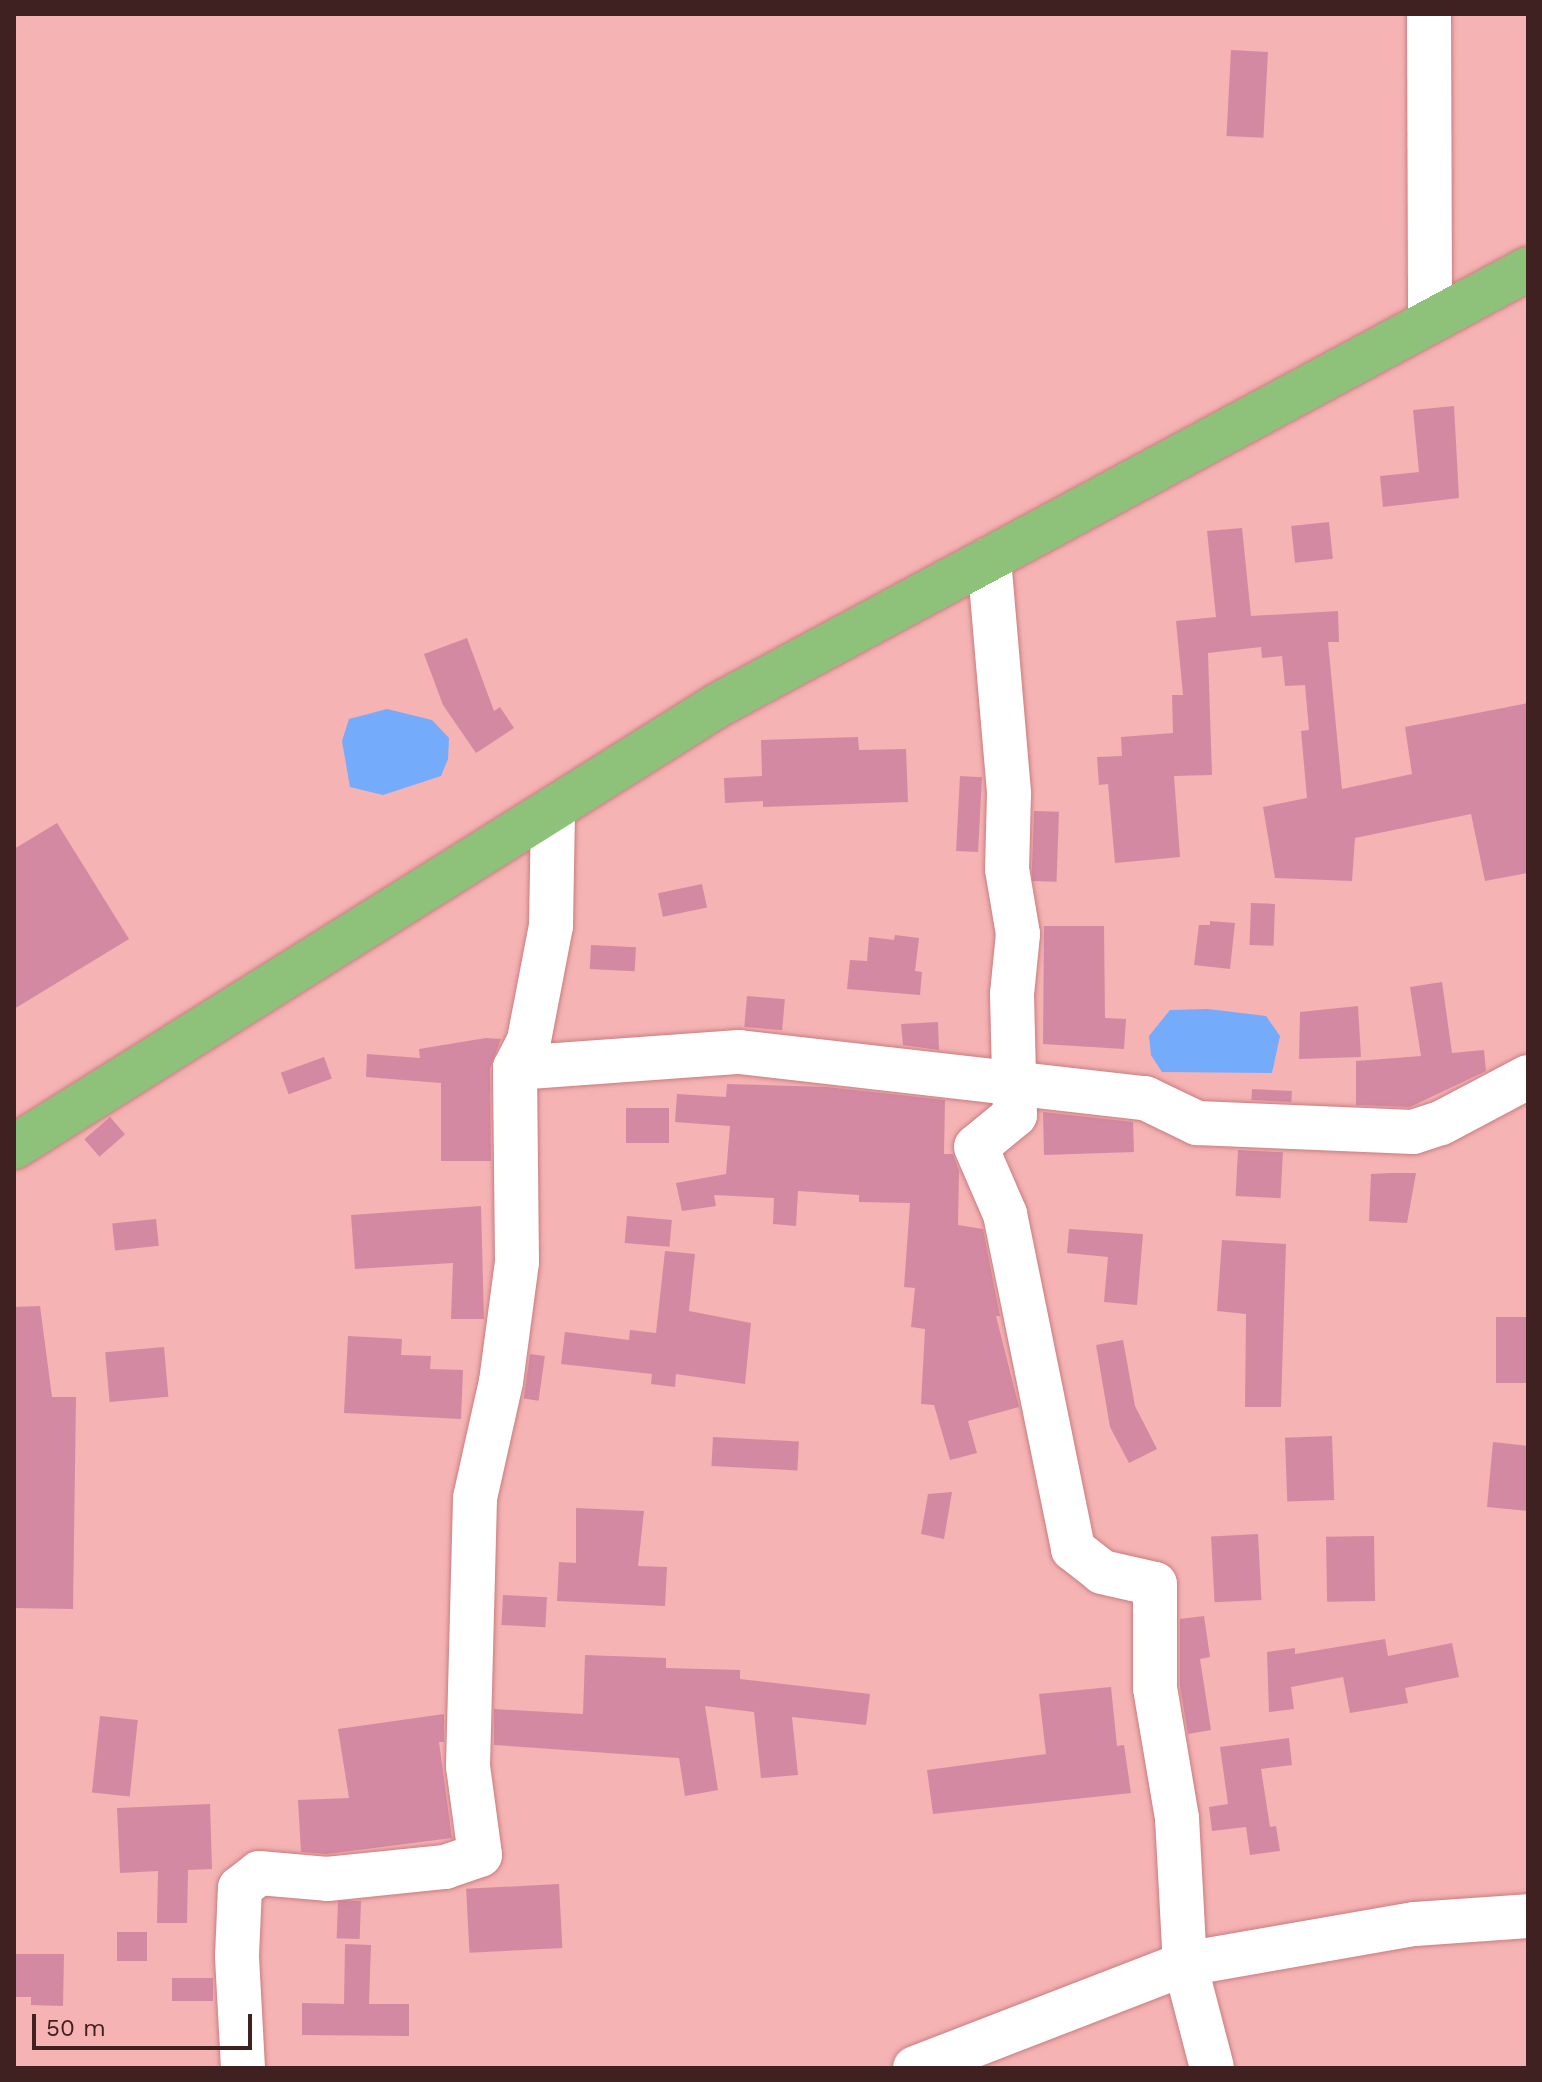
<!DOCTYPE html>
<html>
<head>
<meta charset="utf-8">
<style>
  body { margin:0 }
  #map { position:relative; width:1542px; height:2082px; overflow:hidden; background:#f5b3b4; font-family:"Work Sans",sans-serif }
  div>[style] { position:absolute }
  .water>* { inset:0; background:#74abfb }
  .building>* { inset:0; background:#d489a3; transform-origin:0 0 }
  .roads { filter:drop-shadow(0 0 2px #ca7c7f) drop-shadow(0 0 2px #ca7c7f) }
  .minor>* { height:44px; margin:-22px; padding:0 22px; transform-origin:22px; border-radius:22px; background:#fff }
  .highway>* { height:44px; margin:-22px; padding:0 22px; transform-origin:22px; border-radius:22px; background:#8ec27b }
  span { translate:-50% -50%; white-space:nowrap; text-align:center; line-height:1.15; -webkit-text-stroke:6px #f5b3b4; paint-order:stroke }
  .frame { position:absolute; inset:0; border:16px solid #402122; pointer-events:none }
  .scale { position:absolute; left:32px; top:2014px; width:220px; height:36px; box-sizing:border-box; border:4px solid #402122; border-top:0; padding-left:10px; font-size:24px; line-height:28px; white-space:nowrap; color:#402122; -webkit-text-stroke:6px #f5b3b4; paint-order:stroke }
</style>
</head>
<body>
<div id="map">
  <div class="water">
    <i style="clip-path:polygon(387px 709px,432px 720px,449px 738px,448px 759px,441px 776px,383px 795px,350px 787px,342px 741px,349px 719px)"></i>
    <i style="clip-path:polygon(1208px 1009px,1266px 1016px,1280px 1036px,1272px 1073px,1162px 1072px,1151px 1055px,1149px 1036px,1170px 1010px)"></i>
  </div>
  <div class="building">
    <i style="left:1231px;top:50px;width:37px;height:86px;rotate:3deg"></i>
    <i style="clip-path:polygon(1454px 406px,1459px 498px,1383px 507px,1380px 476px,1419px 472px,1413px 410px)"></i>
    <i style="left:1329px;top:522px;width:37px;height:38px;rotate:84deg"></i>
    <i style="clip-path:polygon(1242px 528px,1251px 616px,1338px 611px,1339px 642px,1328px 642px,1342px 789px,1412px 774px,1405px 727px,1528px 703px,1528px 873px,1485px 881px,1471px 814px,1355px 838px,1352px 881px,1275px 878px,1263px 807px,1307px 798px,1301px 731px,1309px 730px,1305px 685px,1285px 686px,1282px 656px,1262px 658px,1261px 647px,1208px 653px,1212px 775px,1174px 776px,1180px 857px,1115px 863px,1108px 784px,1099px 785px,1097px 757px,1122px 756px,1121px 737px,1173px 733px,1172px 695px,1183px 695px,1176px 621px,1216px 617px,1207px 531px)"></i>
    <i style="clip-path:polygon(467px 638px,494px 711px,500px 707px,514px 728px,476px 753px,443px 705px,424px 654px)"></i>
    <i style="clip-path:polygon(858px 737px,859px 750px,906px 749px,908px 802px,763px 807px,763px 801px,725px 803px,724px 778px,762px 776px,761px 740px)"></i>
    <i style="left:960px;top:776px;width:22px;height:75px;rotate:3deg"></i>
    <i style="left:1034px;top:811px;width:25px;height:70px;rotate:2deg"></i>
    <i style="clip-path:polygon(57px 823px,129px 939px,14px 1009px,14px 849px)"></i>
    <i style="left:702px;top:884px;width:24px;height:45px;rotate:78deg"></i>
    <i style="left:1251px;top:903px;width:24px;height:42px;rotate:2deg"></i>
    <i style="clip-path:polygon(1210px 921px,1235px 923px,1230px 969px,1194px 965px,1199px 925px,1210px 925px)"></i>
    <i style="clip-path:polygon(1044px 926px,1104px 926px,1105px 1018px,1126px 1019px,1124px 1049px,1043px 1044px)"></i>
    <i style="clip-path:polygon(895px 935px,919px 938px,915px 971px,922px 972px,920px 995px,847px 989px,850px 960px,867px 961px,869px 937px,894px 940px)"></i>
    <i style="left:591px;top:945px;width:45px;height:24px;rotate:3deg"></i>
    <i style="clip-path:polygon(1442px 982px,1452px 1053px,1484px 1050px,1486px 1071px,1410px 1107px,1356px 1105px,1356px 1061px,1421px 1056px,1410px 987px)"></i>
    <i style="left:747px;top:996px;width:38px;height:31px;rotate:5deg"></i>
    <i style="clip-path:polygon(1358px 1006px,1361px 1057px,1299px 1059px,1300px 1012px)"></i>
    <i style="clip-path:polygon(938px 1022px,939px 1050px,903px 1045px,901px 1024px)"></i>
    <i style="clip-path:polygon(486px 1038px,501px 1039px,490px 1068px,491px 1161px,441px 1161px,441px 1083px,366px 1077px,367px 1054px,420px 1058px,419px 1049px)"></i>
    <i style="left:324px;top:1057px;width:23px;height:46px;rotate:70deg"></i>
    <i style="clip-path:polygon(727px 1084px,827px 1087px,945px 1100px,944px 1154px,953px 1154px,959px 1171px,958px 1225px,983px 1229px,1000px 1316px,996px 1316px,1019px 1407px,968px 1421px,977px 1453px,950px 1460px,934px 1405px,921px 1404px,925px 1329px,911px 1327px,915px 1288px,904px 1287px,910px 1203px,859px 1202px,859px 1195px,798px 1191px,796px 1226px,773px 1224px,774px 1198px,714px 1195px,716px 1206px,682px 1211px,676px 1183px,726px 1174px,730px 1126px,675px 1122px,677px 1094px,726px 1097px)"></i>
    <i style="left:1252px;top:1089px;width:40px;height:11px;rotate:3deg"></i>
    <i style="left:626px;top:1108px;width:43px;height:35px"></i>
    <i style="clip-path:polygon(1043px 1112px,1133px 1122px,1134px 1152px,1044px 1155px)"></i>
    <i style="left:110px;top:1117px;width:23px;height:34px;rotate:49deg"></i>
    <i style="left:1238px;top:1150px;width:45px;height:46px;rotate:3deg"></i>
    <i style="clip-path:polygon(1391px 1173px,1416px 1173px,1407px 1223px,1369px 1221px,1371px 1174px)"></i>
    <i style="clip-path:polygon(481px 1206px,484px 1319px,451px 1319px,453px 1263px,355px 1269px,351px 1215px)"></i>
    <i style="left:627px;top:1216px;width:45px;height:27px;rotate:5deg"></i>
    <i style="left:156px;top:1219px;width:27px;height:44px;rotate:84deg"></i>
    <i style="clip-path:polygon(1069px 1229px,1143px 1234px,1137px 1305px,1104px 1302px,1108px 1257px,1067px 1253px)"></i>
    <i style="clip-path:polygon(1222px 1240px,1286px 1244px,1281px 1407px,1245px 1407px,1246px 1314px,1217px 1311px)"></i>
    <i style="clip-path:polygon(665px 1251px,695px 1254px,689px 1311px,751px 1323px,745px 1384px,676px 1374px,675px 1387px,651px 1384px,652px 1374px,561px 1364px,565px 1332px,629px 1340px,630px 1330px,656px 1333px)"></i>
    <i style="clip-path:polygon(40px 1306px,52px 1397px,76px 1397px,73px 1609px,14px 1608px,14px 1307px)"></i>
    <i style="left:1528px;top:1317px;width:66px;height:32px;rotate:90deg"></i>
    <i style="clip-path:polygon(348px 1336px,402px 1339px,401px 1355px,431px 1356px,430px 1369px,463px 1370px,461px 1419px,344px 1413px)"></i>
    <i style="clip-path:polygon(1123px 1340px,1135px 1406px,1157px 1449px,1129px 1463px,1110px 1427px,1096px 1345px)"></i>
    <i style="left:164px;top:1347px;width:50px;height:59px;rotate:85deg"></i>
    <i style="left:530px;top:1354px;width:15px;height:45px;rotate:8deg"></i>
    <i style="left:1332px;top:1436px;width:64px;height:47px;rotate:88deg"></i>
    <i style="left:713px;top:1437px;width:86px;height:29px;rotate:3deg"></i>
    <i style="clip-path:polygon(1493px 1442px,1528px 1446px,1528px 1511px,1487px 1507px)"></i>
    <i style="clip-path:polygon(952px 1492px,944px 1539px,921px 1534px,928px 1494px)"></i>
    <i style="clip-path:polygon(576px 1508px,644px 1511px,638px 1566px,667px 1567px,665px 1606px,557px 1601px,559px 1562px,576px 1563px)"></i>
    <i style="left:1258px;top:1534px;width:66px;height:47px;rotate:87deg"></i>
    <i style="left:1374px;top:1536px;width:65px;height:48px;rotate:89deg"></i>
    <i style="left:503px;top:1595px;width:44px;height:30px;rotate:3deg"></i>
    <i style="clip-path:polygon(1204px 1616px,1210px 1657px,1200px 1659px,1211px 1730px,1188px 1734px,1180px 1686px,1180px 1619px)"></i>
    <i style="clip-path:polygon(1385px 1639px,1388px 1656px,1452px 1643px,1459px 1677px,1405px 1688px,1408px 1703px,1350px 1713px,1343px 1677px,1291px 1687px,1294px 1709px,1269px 1712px,1267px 1652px,1295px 1648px,1295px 1654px)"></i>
    <i style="clip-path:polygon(585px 1655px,666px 1658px,666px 1668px,740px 1670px,740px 1679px,870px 1694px,866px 1725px,792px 1717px,798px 1775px,761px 1778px,754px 1712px,705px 1706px,718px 1790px,685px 1796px,679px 1758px,494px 1745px,494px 1709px,583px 1714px)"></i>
    <i style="clip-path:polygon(1111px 1687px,1117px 1746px,1124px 1745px,1131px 1793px,933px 1814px,927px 1770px,1046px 1754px,1039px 1694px)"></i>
    <i style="clip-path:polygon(444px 1714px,444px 1742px,439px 1742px,452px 1838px,327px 1854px,301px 1852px,298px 1800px,349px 1798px,338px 1729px)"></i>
    <i style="left:100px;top:1716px;width:38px;height:77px;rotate:6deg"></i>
    <i style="clip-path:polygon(1289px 1738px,1292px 1765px,1261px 1769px,1270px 1827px,1276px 1826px,1280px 1851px,1250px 1855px,1246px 1827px,1212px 1831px,1209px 1807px,1228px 1804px,1220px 1747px)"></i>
    <i style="clip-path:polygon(210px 1804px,212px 1869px,188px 1870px,187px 1923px,157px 1923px,158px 1871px,120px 1873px,117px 1808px)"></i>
    <i style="left:559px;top:1884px;width:64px;height:93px;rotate:87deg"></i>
    <i style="left:361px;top:1901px;width:38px;height:23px;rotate:92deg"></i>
    <i style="left:117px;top:1932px;width:30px;height:29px"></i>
    <i style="clip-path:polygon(345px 1944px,371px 1945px,369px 2004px,409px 2004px,409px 2036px,302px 2035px,302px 2003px,344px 2004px)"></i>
    <i style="clip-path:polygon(14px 1954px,64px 1954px,63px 2006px,31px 2005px,31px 1997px,14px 1997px)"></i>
    <i style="left:172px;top:1978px;width:41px;height:23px"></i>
  </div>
  <div class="roads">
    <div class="minor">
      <i style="left:1429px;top:14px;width:307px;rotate:89.8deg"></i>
      <i style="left:989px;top:559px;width:236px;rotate:85.1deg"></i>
      <i style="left:1009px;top:794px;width:75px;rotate:91.5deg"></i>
      <i style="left:1007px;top:869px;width:66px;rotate:80.4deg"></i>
      <i style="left:1018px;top:934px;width:60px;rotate:95.7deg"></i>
      <i style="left:1012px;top:994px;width:121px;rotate:88.6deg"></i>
      <i style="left:1015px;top:1115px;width:50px;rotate:140.6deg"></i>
      <i style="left:976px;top:1147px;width:73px;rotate:66.6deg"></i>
      <i style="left:1005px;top:1214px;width:342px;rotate:78.5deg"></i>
      <i style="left:1073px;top:1549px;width:37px;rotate:38deg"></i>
      <i style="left:1102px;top:1572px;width:54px;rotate:12.8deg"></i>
      <i style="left:1155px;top:1584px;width:104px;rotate:90deg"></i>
      <i style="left:1155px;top:1688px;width:132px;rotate:80.4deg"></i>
      <i style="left:1177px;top:1818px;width:146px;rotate:86.9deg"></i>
      <i style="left:1185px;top:1964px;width:107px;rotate:75.4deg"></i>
      <i style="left:515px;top:1068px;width:225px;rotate:-4.1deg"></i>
      <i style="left:739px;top:1052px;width:409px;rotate:6.5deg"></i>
      <i style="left:1145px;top:1098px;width:58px;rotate:25.7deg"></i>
      <i style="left:1197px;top:1123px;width:216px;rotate:2.4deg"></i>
      <i style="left:1413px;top:1132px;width:29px;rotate:-18deg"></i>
      <i style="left:1441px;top:1123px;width:98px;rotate:-27.9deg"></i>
      <i style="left:243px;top:2068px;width:112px;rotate:-93.1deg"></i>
      <i style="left:237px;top:1956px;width:68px;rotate:-87.5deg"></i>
      <i style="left:240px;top:1888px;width:24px;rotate:-38deg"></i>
      <i style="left:259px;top:1873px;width:68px;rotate:5deg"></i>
      <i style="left:327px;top:1879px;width:119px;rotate:-5.8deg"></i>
      <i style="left:445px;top:1867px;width:37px;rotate:-19deg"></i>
      <i style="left:480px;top:1855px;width:90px;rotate:-97.7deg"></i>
      <i style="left:468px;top:1766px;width:268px;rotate:-88.5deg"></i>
      <i style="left:475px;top:1498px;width:119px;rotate:-77.4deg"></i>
      <i style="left:501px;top:1382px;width:121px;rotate:-82.4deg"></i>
      <i style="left:517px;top:1262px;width:194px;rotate:-90.6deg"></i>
      <i style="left:515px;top:1068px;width:31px;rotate:-63deg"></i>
      <i style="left:529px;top:1040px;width:116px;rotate:-79.1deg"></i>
      <i style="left:551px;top:926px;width:117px;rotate:-89deg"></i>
      <i style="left:915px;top:2068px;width:289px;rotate:-21.1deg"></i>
      <i style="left:1185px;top:1964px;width:233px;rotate:-9.9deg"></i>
      <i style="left:1415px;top:1924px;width:113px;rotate:-4deg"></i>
    </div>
    <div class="highway">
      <i style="left:14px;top:1147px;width:833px;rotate:-32.11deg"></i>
      <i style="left:720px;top:704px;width:918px;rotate:-28.3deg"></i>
    </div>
  </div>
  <div class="frame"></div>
  <div class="scale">50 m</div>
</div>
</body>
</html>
